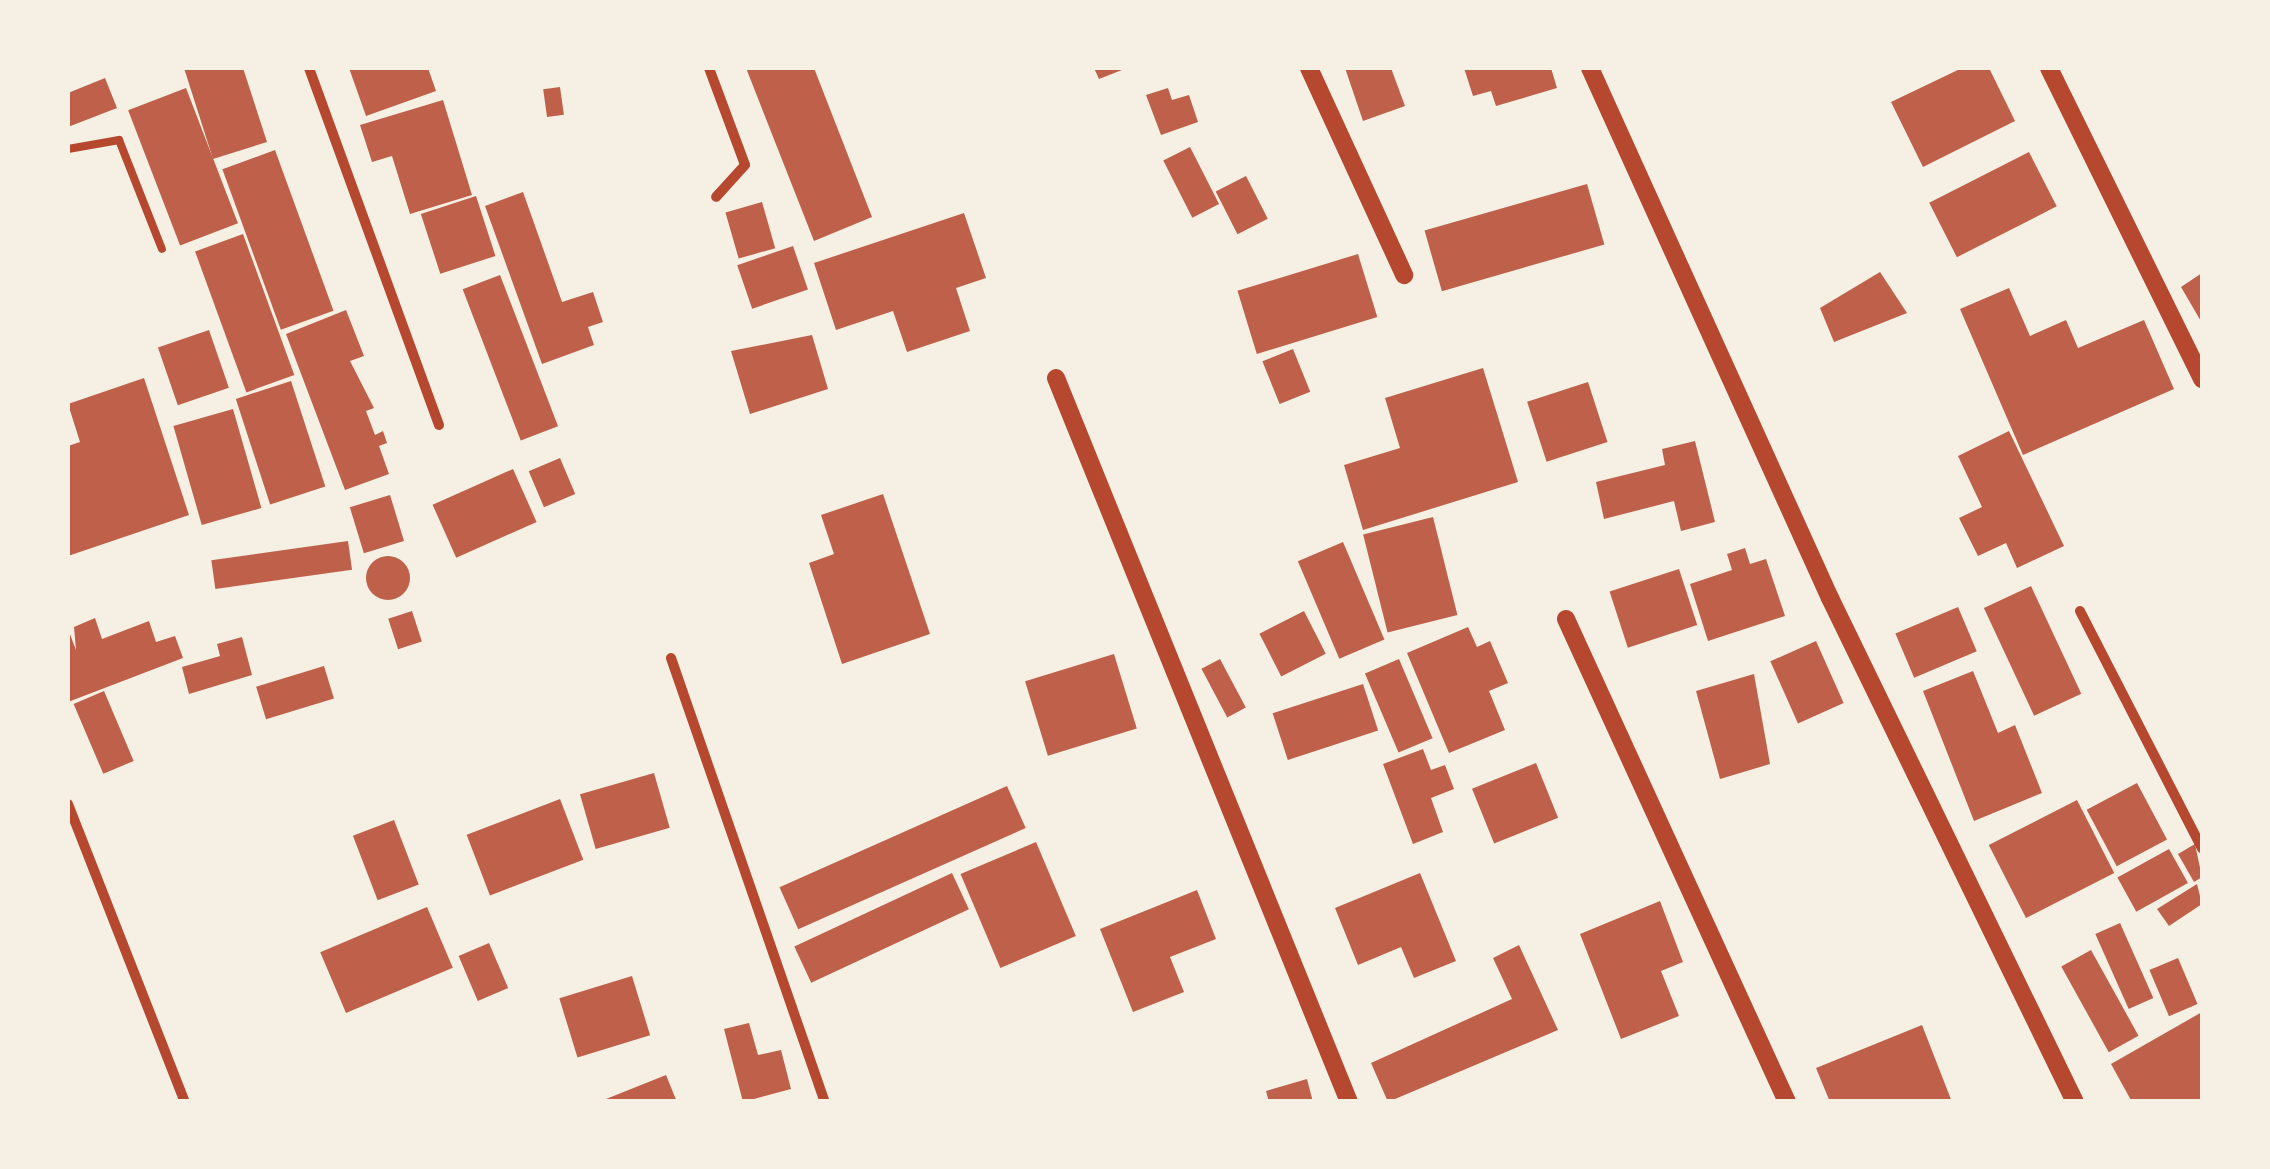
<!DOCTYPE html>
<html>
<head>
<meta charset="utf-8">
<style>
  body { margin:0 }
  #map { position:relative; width:2270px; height:1169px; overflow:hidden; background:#f6efe4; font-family:"Fira Sans",sans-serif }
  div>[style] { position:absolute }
  .building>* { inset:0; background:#bf614a; transform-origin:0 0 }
  .round { border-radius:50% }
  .service>* { height:8px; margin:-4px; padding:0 4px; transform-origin:4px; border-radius:4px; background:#b5482f }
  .minor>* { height:10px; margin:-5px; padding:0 5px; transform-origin:5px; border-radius:5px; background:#b5482f }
  .tertiary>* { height:18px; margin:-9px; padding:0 9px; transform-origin:9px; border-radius:9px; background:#b5482f }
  span { translate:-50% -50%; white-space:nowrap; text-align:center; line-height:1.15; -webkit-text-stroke:9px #f6efe4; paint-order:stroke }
  .frame { position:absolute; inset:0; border:70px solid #f6efe4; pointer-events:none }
</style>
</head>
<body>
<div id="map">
  <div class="building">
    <i style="clip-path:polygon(184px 68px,243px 68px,267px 142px,213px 159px)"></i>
    <i style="clip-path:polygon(349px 68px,428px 68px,436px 91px,366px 116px)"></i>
    <i style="clip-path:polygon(746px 68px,814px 68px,872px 217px,814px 241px)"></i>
    <i style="clip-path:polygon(1094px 68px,1127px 68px,1099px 79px)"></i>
    <i style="clip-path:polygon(1345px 68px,1391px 68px,1405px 106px,1363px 121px)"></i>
    <i style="clip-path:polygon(1464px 68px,1551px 68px,1557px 88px,1496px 106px,1491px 91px,1473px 96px)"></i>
    <i style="clip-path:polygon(1962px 68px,1989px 68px,2015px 121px,1923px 167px,1891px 102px)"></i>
    <i style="clip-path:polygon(105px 78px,117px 108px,68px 127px,68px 93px)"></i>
    <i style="left:560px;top:87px;width:28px;height:17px;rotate:82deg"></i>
    <i style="left:186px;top:88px;width:145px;height:62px;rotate:69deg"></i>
    <i style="clip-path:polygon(1168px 88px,1172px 100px,1189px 95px,1198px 122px,1161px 135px,1146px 95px)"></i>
    <i style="clip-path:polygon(443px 100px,472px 195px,410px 214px,392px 156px,372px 162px,360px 125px)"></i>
    <i style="left:1190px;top:147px;width:64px;height:30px;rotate:63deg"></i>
    <i style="left:275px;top:150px;width:171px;height:56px;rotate:70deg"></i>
    <i style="left:2029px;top:152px;width:61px;height:112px;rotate:63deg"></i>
    <i style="left:1246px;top:176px;width:48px;height:34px;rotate:63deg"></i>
    <i style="left:1587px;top:184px;width:63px;height:169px;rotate:74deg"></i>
    <i style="clip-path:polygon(523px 192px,562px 302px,593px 292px,603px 322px,588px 327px,594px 345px,542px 364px,485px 206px)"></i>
    <i style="left:476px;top:196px;width:63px;height:58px;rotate:72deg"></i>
    <i style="left:762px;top:202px;width:48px;height:38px;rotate:74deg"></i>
    <i style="clip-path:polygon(964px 213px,986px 278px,956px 288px,970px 331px,907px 352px,893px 311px,836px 330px,814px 263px)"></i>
    <i style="left:243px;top:234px;width:150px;height:51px;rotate:70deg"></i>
    <i style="left:793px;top:246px;width:46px;height:59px;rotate:71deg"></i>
    <i style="left:1358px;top:254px;width:66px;height:126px;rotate:73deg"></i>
    <i style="clip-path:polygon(1880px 272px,1907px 313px,1834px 342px,1820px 308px)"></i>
    <i style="clip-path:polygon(2202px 273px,2202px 323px,2181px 287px)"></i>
    <i style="left:500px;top:275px;width:162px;height:40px;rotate:69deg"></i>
    <i style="clip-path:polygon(2009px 288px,2030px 336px,2066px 320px,2078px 348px,2144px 320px,2174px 389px,2023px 455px,1960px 309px)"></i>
    <i style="clip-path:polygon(346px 310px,364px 356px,350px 361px,374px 408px,366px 411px,375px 435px,383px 431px,387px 443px,379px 446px,389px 474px,345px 490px,286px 334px)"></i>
    <i style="left:209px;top:330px;width:61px;height:54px;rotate:71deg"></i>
    <i style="clip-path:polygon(812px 335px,828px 389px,750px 414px,731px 351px)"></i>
    <i style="left:1293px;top:349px;width:46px;height:33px;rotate:68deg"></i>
    <i style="clip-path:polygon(1483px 368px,1518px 482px,1363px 530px,1344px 465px,1400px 448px,1385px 398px)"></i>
    <i style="clip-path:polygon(144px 378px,189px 515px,68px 556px,68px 446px,80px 442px,68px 404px)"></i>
    <i style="left:291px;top:381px;width:111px;height:58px;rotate:72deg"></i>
    <i style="left:1588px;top:382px;width:63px;height:64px;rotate:72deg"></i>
    <i style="left:233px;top:409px;width:103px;height:62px;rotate:74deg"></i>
    <i style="clip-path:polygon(2009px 431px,2064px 546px,2017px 568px,2006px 543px,1978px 556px,1959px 518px,1982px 507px,1958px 456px)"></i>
    <i style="clip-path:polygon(1695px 441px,1715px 522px,1681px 531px,1674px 501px,1604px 519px,1596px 482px,1665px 465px,1662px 449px)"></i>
    <i style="left:560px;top:458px;width:39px;height:34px;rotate:67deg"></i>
    <i style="left:513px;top:469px;width:58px;height:88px;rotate:66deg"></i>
    <i style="clip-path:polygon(883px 494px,930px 634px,842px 664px,809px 563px,834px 554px,821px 515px)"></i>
    <i style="left:390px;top:495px;width:48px;height:42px;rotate:73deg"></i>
    <i style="left:1433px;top:517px;width:101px;height:72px;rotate:76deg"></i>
    <i style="left:348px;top:541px;width:29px;height:138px;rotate:82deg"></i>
    <i style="left:1343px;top:542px;width:106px;height:49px;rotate:67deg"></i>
    <i style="clip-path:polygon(1745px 548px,1750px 564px,1766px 559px,1785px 616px,1708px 641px,1690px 584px,1732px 570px,1727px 554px)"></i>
    <i class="round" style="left:366px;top:556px;width:44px;height:44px"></i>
    <i style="left:1679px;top:569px;width:59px;height:73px;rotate:72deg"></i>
    <i style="left:2031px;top:586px;width:119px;height:52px;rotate:65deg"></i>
    <i style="left:1958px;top:607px;width:48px;height:68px;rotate:67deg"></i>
    <i style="left:412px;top:611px;width:32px;height:25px;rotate:72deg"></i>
    <i style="left:1304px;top:611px;width:48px;height:50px;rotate:63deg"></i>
    <i style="clip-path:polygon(95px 618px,102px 639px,149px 621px,156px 642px,175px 636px,183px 658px,68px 702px,68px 629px,76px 650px,74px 627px)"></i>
    <i style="clip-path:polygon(1468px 627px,1477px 647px,1490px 641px,1508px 683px,1489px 691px,1505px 730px,1449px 753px,1407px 653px)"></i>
    <i style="clip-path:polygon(242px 637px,252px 675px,189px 694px,182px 667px,220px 656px,217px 644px)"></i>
    <i style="left:1816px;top:641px;width:68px;height:50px;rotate:66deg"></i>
    <i style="left:1114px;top:654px;width:78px;height:93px;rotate:73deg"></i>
    <i style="left:1220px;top:659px;width:55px;height:21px;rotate:62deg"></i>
    <i style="left:1399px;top:659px;width:86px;height:37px;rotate:67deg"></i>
    <i style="left:324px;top:666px;width:34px;height:71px;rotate:73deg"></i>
    <i style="clip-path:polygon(1973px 671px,1998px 733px,2015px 725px,2042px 793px,1974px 821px,1923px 691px)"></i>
    <i style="clip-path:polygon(1754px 674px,1770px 764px,1720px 779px,1696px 691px)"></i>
    <i style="left:1363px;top:684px;width:49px;height:95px;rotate:72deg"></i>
    <i style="left:104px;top:691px;width:76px;height:33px;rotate:67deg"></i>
    <i style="clip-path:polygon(1423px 749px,1431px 770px,1445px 765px,1454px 789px,1431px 798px,1443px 832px,1413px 844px,1383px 764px)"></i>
    <i style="left:1536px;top:763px;width:59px;height:69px;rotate:68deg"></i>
    <i style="left:654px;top:773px;width:57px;height:77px;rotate:74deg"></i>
    <i style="left:2137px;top:783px;width:64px;height:57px;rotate:62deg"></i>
    <i style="left:1007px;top:786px;width:46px;height:249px;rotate:66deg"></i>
    <i style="left:560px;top:799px;width:65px;height:100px;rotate:69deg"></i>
    <i style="left:2077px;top:800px;width:82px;height:99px;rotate:63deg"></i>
    <i style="left:394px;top:820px;width:69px;height:44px;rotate:69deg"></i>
    <i style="left:1036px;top:842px;width:102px;height:82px;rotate:67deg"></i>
    <i style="clip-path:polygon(2195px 844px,2202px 877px,2194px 882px,2178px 854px)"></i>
    <i style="left:2169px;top:849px;width:39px;height:59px;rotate:61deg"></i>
    <i style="left:952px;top:873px;width:40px;height:174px;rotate:65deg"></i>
    <i style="clip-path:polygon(1420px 873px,1456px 961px,1414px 978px,1401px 947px,1358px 965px,1335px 908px)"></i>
    <i style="clip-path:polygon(2197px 884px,2202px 904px,2169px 926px,2157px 909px)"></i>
    <i style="clip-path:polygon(1197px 890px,1216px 939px,1170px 957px,1184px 992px,1133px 1012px,1100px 929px)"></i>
    <i style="clip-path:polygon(1660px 901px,1683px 962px,1661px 971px,1679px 1016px,1621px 1039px,1580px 934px)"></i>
    <i style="left:427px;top:907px;width:66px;height:116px;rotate:67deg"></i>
    <i style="left:2120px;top:923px;width:82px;height:27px;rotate:66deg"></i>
    <i style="left:489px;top:943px;width:49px;height:33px;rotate:67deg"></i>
    <i style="clip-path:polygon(1519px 945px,1558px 1030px,1388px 1102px,1371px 1063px,1512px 999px,1493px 958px)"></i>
    <i style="left:2091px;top:950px;width:98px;height:34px;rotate:61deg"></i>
    <i style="left:2178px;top:958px;width:50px;height:31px;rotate:67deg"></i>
    <i style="left:632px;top:976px;width:62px;height:76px;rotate:73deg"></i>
    <i style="clip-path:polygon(2202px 1012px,2202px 1102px,2132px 1102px,2111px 1064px)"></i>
    <i style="clip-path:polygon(749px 1023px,758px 1055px,781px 1050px,791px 1089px,743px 1102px,724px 1029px)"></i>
    <i style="clip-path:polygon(1922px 1025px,1952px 1102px,1830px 1102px,1816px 1068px)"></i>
    <i style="clip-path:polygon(666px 1075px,677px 1102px,601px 1102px,601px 1101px)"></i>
    <i style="clip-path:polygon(1307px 1079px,1313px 1102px,1269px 1102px,1266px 1091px)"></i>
  </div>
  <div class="service">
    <i style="left:68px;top:149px;width:52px;rotate:-10deg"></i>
    <i style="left:119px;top:140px;width:117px;rotate:68.5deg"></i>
  </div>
  <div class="minor">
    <i style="left:309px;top:68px;width:380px;rotate:70deg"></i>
    <i style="left:709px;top:68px;width:103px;rotate:69.6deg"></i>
    <i style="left:745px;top:165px;width:43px;rotate:132.2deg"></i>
    <i style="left:2080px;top:611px;width:267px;rotate:62.8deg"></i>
    <i style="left:671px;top:658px;width:470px;rotate:70.9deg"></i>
    <i style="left:68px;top:804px;width:320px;rotate:68.6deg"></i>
  </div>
  <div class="tertiary">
    <i style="left:1309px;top:68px;width:228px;rotate:65.3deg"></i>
    <i style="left:1590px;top:68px;width:582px;rotate:65.64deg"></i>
    <i style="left:1830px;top:598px;width:560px;rotate:64.08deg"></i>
    <i style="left:2049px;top:68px;width:347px;rotate:63.8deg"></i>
    <i style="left:1056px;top:378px;width:781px;rotate:67.97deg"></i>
    <i style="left:1566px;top:619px;width:531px;rotate:65.41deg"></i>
  </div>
  <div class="frame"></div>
</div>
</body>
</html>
